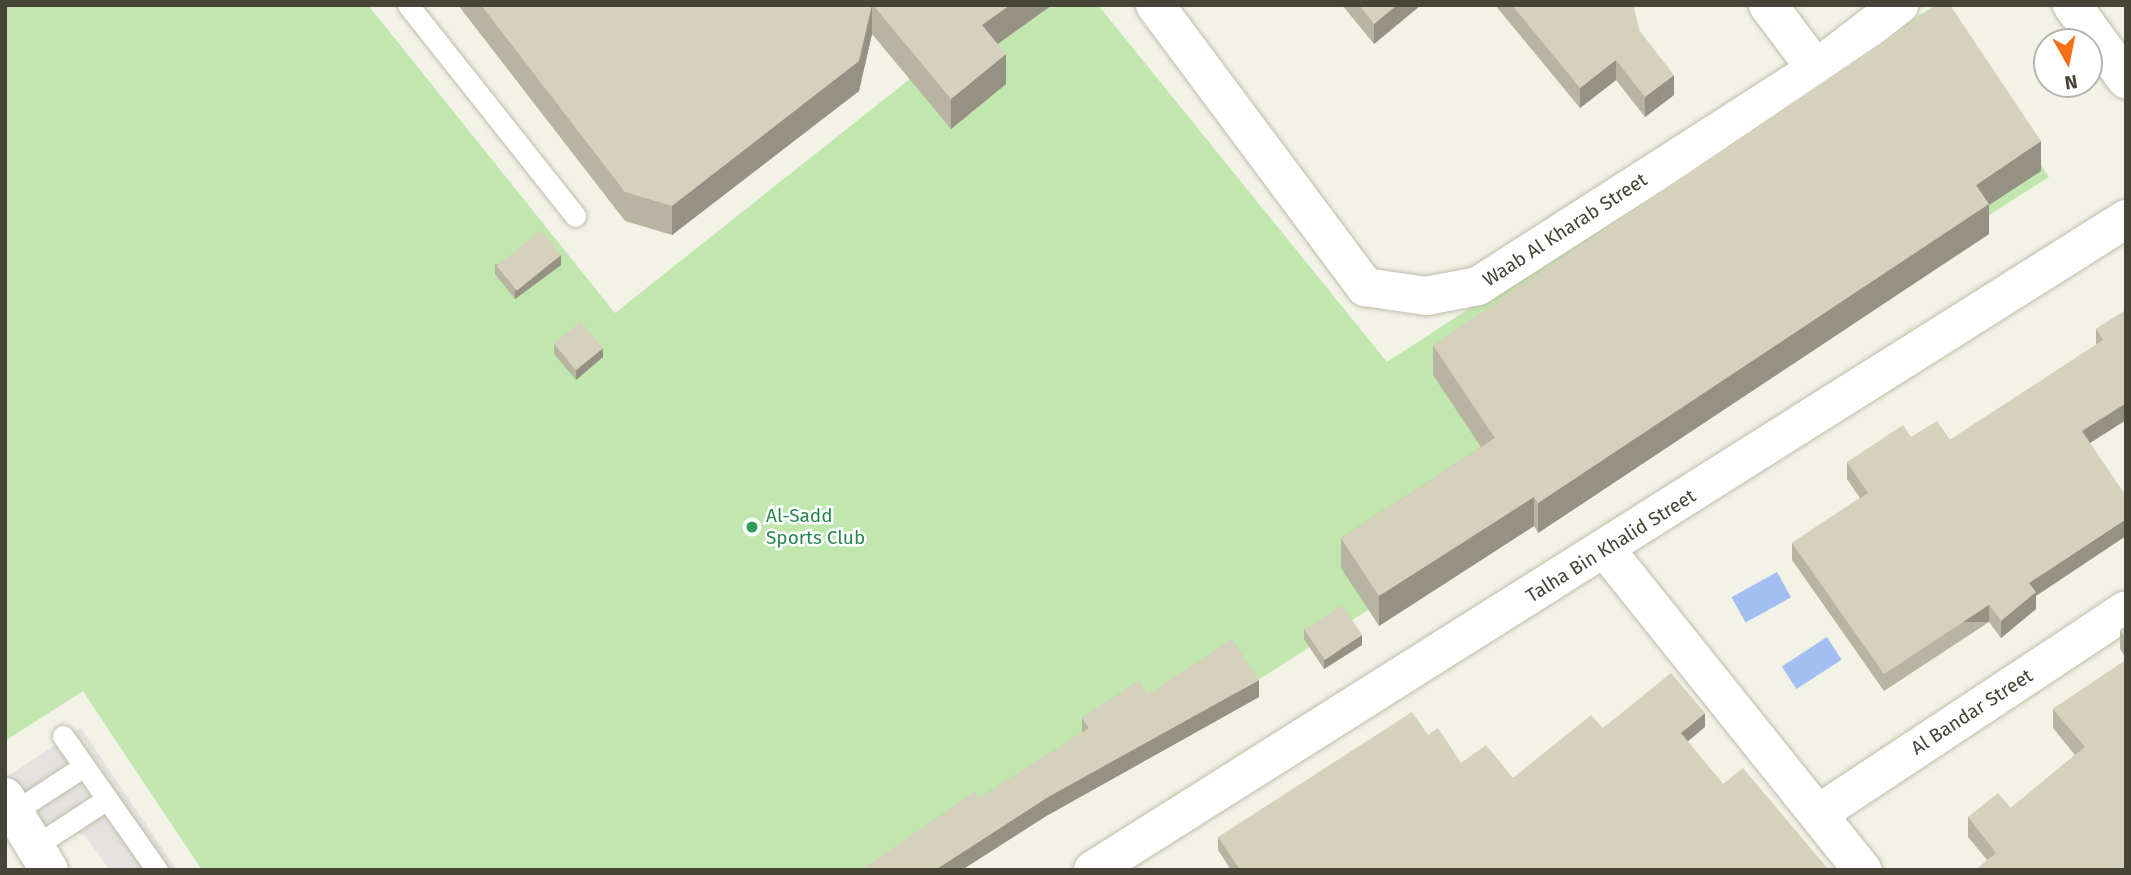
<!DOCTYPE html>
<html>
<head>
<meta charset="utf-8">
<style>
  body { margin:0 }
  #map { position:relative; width:2131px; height:875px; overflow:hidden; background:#f3f2e7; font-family:"Fira Sans",sans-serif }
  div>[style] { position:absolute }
  .green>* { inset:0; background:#c1e7af }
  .parking>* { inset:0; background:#e4e3df }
  .water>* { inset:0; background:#a3bef0; transform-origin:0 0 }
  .roads { filter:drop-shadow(0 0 2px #bfbca9) drop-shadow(0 0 2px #bfbca9) }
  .service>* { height:21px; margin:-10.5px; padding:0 10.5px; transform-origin:10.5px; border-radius:10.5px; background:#fff }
  .minor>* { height:38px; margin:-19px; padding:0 19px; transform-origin:19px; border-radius:19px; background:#fff }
  .tertiary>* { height:38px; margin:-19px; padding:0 19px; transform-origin:19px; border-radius:19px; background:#fff }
  .wall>* { inset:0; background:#b7b4a2 }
  .shaded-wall>* { inset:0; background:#959284; transform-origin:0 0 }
  .building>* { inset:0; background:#d5d1bc; transform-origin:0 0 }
  .dots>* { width:19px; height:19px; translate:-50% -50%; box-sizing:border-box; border:4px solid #fff; border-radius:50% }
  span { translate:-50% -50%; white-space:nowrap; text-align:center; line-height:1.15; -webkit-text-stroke:5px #fff; paint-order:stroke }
  .street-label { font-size:19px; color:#464436 }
  .leisure-label { font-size:19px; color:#27864d }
  .left { translate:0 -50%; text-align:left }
  .frame { position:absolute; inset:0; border:7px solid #464436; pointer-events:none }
  .north { position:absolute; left:2033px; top:28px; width:70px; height:70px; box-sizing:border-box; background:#fff; border:2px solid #b5b4af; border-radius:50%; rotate:171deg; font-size:19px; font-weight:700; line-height:28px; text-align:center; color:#464436 }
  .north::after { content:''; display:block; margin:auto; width:24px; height:32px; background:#f86f18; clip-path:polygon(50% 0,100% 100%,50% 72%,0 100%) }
</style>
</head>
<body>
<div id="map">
  <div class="green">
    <i style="clip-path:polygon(5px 5px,368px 5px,615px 313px,1003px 5px,1098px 5px,1387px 362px,1935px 5px,2049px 177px,959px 870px,202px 870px,83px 691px,5px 741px)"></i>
  </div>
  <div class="parking">
    <i style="clip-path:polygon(81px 728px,177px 870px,109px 870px,85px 835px,20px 819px,5px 778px)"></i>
  </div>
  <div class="water">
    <i style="left:1777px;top:572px;width:29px;height:52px;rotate:61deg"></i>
    <i style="left:1827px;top:637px;width:27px;height:54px;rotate:57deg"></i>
  </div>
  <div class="roads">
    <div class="service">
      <i style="left:408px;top:5px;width:269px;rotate:51.6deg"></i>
      <i style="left:63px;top:736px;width:164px;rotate:55deg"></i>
      <i style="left:15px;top:811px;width:82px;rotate:-33.1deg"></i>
      <i style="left:35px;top:846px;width:86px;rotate:-33.1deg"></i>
    </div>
    <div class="minor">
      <i style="left:1155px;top:5px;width:352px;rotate:53.3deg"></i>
      <i style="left:1365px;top:287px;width:62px;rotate:8.4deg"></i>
      <i style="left:1426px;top:296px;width:53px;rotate:-10.9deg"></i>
      <i style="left:1478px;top:286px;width:402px;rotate:-32.7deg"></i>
      <i style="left:1816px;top:69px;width:105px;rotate:-37.6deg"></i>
      <i style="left:1768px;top:5px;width:80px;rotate:53.1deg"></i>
      <i style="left:2072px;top:5px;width:92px;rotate:53.9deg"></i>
      <i style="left:1606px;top:550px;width:410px;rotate:51.3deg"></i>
      <i style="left:1818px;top:814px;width:369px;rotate:-33.5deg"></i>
    </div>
    <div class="tertiary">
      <i style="left:5px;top:797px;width:85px;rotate:58.9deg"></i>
      <i style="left:1093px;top:870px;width:1221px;rotate:-32.22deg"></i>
    </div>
  </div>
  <div class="wall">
    <i style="clip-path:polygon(458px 5px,1052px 5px,998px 44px,1006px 84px,951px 129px,872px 34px,859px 91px,672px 235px,625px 221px)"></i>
    <i style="clip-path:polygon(1342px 5px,1421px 5px,1374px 44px)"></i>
    <i style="clip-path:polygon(1495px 5px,1633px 5px,1639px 30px,1674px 95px,1645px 117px,1616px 80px,1580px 108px)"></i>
    <i style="clip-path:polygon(2041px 171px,1989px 205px,1989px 234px,1538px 533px,1534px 526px,1379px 626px,1341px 568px,1341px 538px,1481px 447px,1433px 375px,1433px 345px)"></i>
    <i style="clip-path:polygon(495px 264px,561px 265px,515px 299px,495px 274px)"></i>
    <i style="clip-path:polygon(2126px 310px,2126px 420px,2090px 443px,2036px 596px,2036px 609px,2001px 638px,1989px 622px,1884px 691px,1792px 560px,1792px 543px,1860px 498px,1847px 479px,1847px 462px,1911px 437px,1950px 440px,2096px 345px,2096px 329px)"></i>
    <i style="clip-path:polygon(554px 344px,603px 357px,576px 380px,554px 354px)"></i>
    <i style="clip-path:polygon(2126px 626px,2126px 658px,2120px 649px,2120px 630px)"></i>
    <i style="clip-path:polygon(1304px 629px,1362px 645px,1324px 669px,1304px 639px)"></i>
    <i style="clip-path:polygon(2126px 660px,2126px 870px,1987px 860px,1968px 837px,1968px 817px,2011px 808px,2075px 755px,2053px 728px,2053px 709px)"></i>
    <i style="clip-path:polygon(1148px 694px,1259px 697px,1048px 815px,979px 798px,1082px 733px,1082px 718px)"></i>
    <i style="clip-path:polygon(1705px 727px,1687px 741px,1723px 784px,1829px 870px,1231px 870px,1218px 850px,1218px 837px,1428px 735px,1461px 763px,1513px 778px,1603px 728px)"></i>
  </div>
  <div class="shaded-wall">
    <i style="clip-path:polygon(872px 5px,872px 34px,859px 91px,672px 235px,672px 206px)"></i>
    <i style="clip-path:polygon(1010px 5px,1052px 5px,982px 55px,982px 25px)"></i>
    <i style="clip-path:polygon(1397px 5px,1421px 5px,1374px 44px,1374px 24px)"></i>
    <i style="clip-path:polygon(1006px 54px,1006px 84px,951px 129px,951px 99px)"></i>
    <i style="clip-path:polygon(1616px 60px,1616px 80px,1580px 108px,1580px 88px)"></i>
    <i style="clip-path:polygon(1674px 75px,1674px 95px,1645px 117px,1645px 97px)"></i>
    <i style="clip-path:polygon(2041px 141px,2041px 171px,1989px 205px,1989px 234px,1538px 533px,1538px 503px,1976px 185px)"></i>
    <i style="clip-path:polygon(561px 255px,561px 265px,515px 299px,515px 290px)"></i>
    <i style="clip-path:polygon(603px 348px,603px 357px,576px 380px,576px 370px)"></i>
    <i style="clip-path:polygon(2126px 403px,2126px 420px,2082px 448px,2082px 431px)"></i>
    <i style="clip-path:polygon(1534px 497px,1534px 526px,1379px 626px,1379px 596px)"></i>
    <i style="clip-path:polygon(2126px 519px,2126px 536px,2036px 596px,2036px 609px,2001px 638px,2001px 621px,2029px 583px)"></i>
    <i style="left:1989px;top:605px;width:17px;height:126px;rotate:90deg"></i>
    <i style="clip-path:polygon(1362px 635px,1362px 645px,1324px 669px,1324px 660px)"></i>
    <i style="clip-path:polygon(1259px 680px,1259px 697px,1048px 815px,962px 870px,935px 870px,1048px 797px)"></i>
    <i style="clip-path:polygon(1705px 713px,1705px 727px,1681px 747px,1681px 733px)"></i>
  </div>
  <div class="building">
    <i style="clip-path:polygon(481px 5px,872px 5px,859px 61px,672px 206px,625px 192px)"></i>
    <i style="clip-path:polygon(873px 5px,1010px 5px,982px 25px,1006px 54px,951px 99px)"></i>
    <i style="clip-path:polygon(1359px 5px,1397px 5px,1374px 24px)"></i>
    <i style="clip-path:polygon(1512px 5px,1633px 5px,1639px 30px,1674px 75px,1645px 97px,1616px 60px,1580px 88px)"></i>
    <i style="clip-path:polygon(1937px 5px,1950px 5px,2041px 141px,1976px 185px,1989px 204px,1538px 503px,1534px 497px,1379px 596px,1341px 538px,1495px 438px,1433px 345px)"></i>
    <i style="left:541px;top:230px;width:32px;height:57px;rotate:51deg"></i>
    <i style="clip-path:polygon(2126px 310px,2126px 403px,2082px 431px,2126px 496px,2126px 519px,2029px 583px,2036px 592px,2001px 621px,1989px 605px,1884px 674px,1792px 543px,1868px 493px,1847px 462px,1903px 425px,1911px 437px,1937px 421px,1950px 440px,2103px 340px,2096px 329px)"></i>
    <i style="left:581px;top:321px;width:35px;height:35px;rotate:51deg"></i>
    <i style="left:1342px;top:605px;width:36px;height:45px;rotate:56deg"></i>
    <i style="clip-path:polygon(2126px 626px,2126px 639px,2120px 630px)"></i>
    <i style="clip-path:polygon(1232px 639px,1259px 680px,1048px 797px,935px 870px,861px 870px,975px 791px,979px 798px,1089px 728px,1082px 718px,1139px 680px,1148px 694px)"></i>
    <i style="clip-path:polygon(2126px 660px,2126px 870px,1975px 870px,1996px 853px,1968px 817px,1998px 793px,2011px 808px,2085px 747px,2053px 709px)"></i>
    <i style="clip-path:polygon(1671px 673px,1705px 713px,1681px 733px,1723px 784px,1743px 768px,1829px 870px,1240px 870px,1218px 837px,1412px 712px,1428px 735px,1438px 728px,1461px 763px,1486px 745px,1513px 778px,1591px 715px,1603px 728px)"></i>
  </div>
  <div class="dots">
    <i style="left:752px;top:527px;background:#2e9e5b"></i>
  </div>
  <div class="street-label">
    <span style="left:1565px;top:230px;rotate:-33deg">Waab Al Kharab Street</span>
    <span style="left:1611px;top:546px;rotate:-32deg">Talha Bin Khalid Street</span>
    <span style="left:1972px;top:712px;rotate:-33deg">Al Bandar Street</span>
  </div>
  <div class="leisure-label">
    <span class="left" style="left:766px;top:527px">Al-Sadd<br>Sports Club</span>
  </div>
  <div class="frame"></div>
  <div class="north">N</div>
</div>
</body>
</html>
